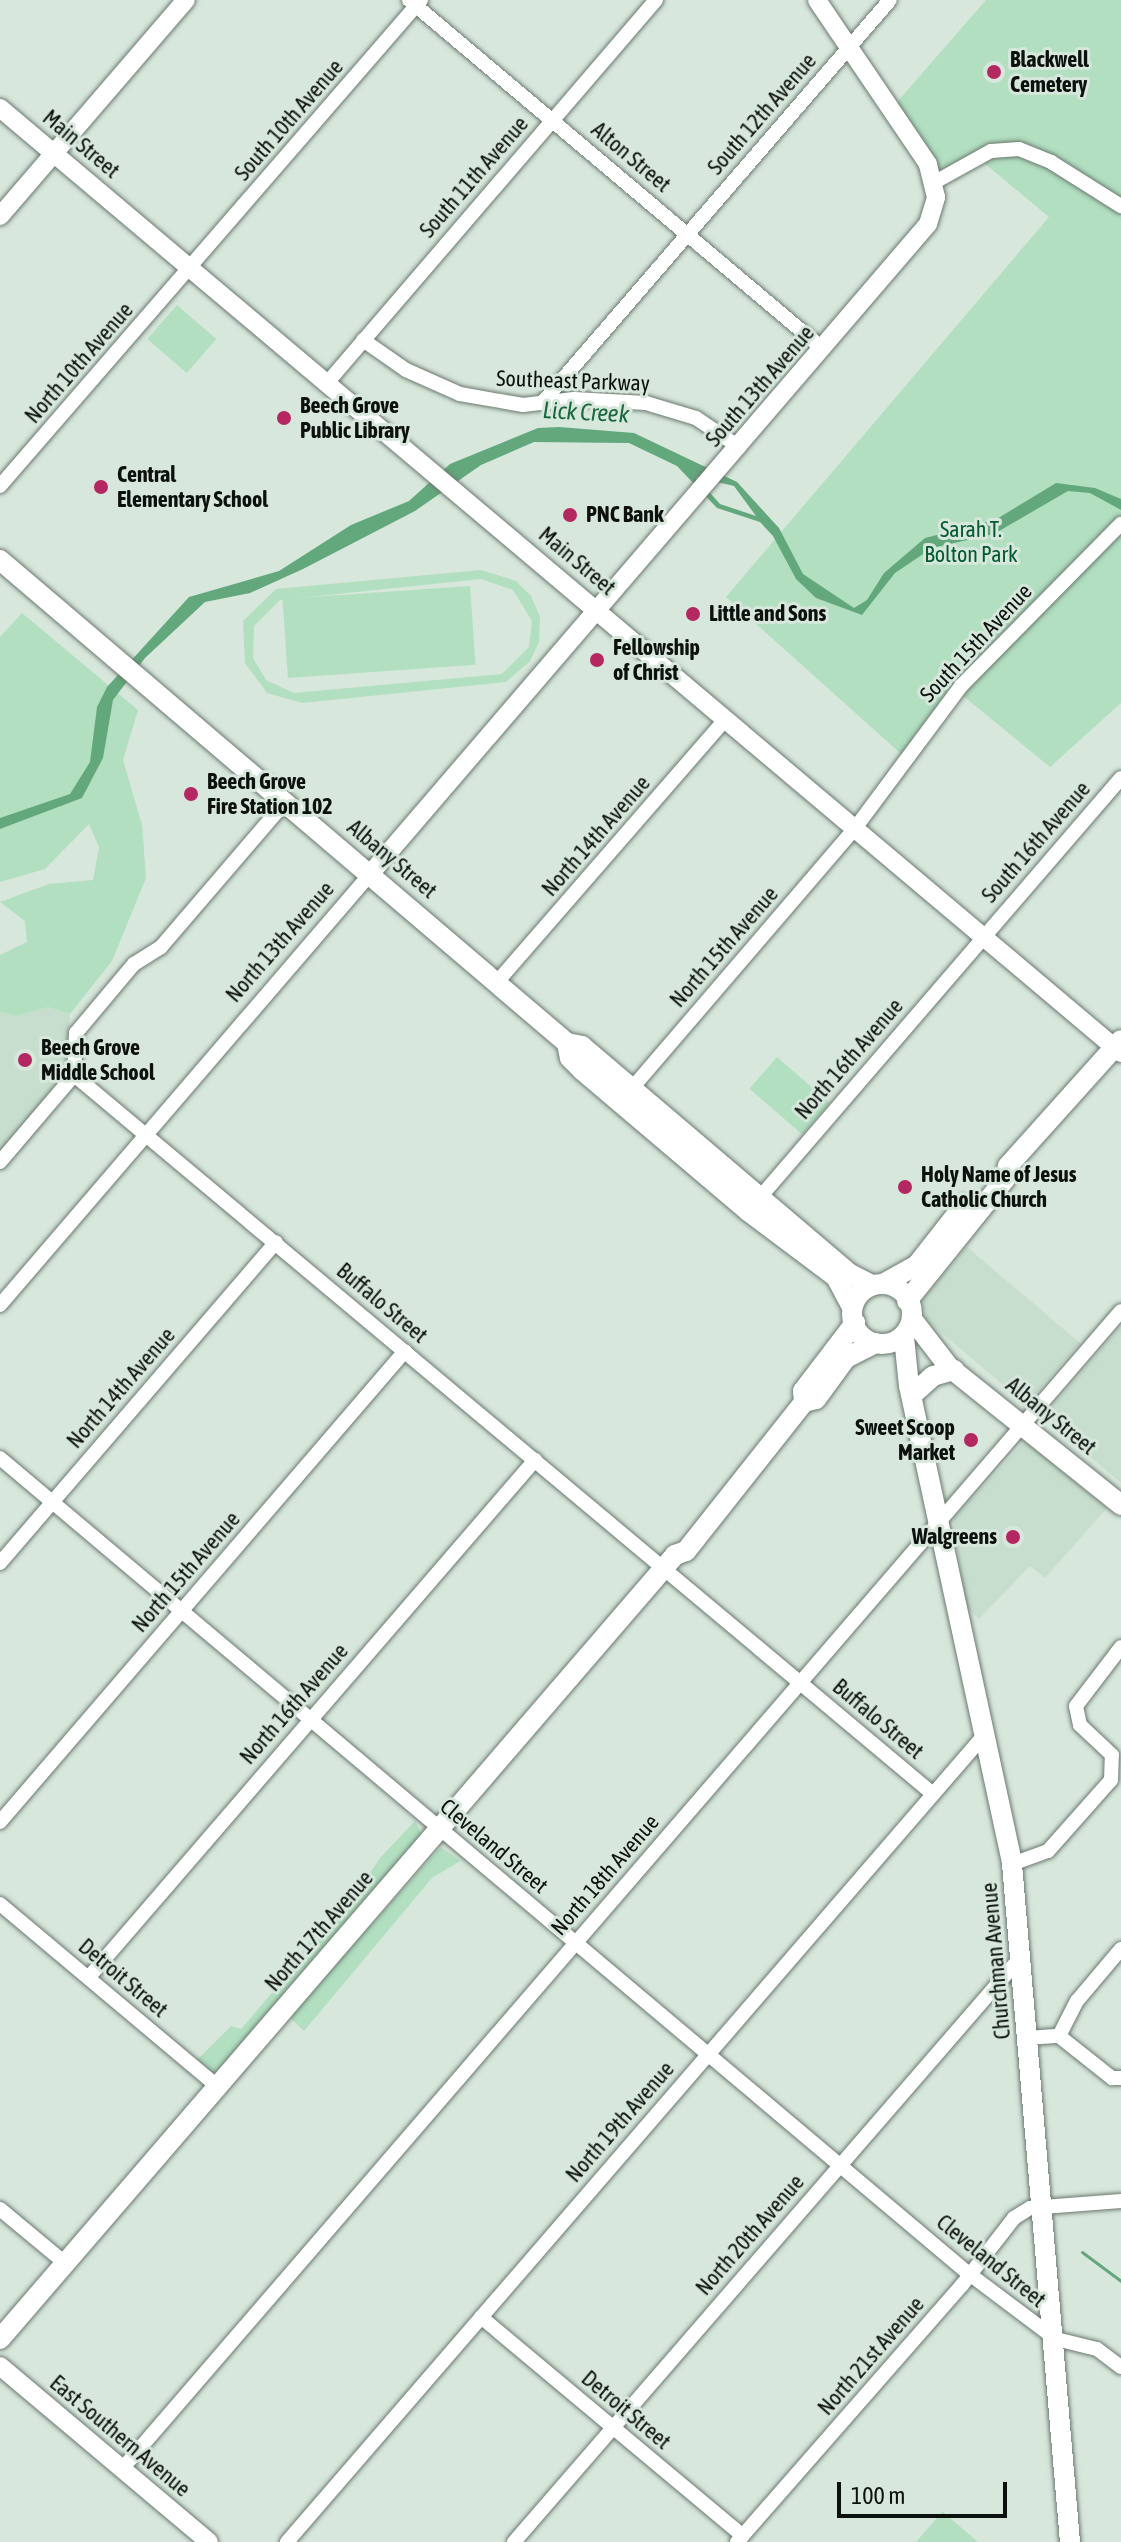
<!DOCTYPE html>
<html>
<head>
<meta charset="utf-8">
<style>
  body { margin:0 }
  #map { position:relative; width:1121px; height:2542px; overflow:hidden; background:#d7e7dc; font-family:"Asap Condensed",sans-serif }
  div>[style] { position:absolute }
  .built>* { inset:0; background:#c7dece }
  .green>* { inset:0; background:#b1dfc0; transform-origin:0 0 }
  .water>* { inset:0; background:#63a87d }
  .stream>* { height:3px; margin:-1.5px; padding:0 1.5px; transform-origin:1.5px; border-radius:1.5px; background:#63a87d }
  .roads { filter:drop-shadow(0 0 2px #6b796f) drop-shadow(0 0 2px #6b796f) }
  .minor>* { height:14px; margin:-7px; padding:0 7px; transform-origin:7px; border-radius:7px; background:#fff }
  .tertiary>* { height:18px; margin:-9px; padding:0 9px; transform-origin:9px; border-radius:9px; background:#fff }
  .secondary>* { height:20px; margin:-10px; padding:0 10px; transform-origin:10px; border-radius:10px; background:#fff }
  .secondary>.ring { margin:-10px; padding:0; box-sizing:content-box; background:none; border:20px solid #fff; border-radius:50% }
  .dots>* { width:22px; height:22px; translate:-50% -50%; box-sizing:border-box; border:4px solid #d7e7dc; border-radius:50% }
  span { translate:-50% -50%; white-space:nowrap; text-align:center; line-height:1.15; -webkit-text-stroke:6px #d7e7dc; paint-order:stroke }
  .poi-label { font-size:22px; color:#0c110d; font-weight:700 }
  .left { translate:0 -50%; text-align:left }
  .right { translate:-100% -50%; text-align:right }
  .street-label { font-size:22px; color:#0c110d }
  .park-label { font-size:22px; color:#025a31 }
  .water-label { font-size:24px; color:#19673d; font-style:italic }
  .scale { position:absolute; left:837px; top:2482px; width:170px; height:36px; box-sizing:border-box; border:4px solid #0c110d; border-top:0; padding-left:10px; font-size:24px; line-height:28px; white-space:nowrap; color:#0c110d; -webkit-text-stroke:6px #d7e7dc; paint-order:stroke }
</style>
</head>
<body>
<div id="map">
  <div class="built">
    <i style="clip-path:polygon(48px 1007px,70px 1014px,67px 1072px,0 1151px,0 1012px,16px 1016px)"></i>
    <i style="clip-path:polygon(967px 1247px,1080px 1343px,1029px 1401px,1023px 1402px,926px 1320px,923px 1299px)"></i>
    <i style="clip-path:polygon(1121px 1326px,1121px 1483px,1043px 1417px)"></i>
    <i style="clip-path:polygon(1025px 1441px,1107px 1508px,1045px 1578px,1030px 1566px,979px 1619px,966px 1607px,953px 1519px)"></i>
  </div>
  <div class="green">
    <i style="clip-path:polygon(986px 0,1121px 0,1121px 703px,1050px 767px,957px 691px,909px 761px,726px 597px,1049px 217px,978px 158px,935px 182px,891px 109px)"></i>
    <i style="left:177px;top:305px;width:52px;height:45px;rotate:41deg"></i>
    <i style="clip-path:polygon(evenodd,481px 570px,516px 581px,531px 596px,540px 617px,539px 642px,530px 661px,506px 682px,302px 703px,267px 693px,245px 663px,243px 621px,276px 589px,481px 570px,481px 579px,513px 590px,532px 621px,529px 647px,502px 674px,294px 693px,266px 680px,253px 658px,254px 626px,280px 600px,481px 579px)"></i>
    <i style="left:470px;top:586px;width:79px;height:188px;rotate:86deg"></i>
    <i style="clip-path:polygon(22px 613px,138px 710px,123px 760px,142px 825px,146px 878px,112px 961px,70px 1014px,48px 1007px,16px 1016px,0 1012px,0 955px,27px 942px,25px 921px,0 902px,49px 884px,93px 880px,99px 847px,89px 824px,45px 869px,0 882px,0 637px)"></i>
    <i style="left:777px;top:1057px;width:70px;height:42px;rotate:41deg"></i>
    <i style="clip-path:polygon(415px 1821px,423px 1837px,219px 2074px,203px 2069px,195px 2062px,231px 2026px,241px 2029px,296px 1965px,306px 1945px,334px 1915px,339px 1917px,381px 1857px)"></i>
    <i style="clip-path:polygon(441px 1847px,460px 1861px,432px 1878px,304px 2031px,289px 2017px)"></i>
    <i style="clip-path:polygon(943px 2511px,943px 2512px,978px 2542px,916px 2542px)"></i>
  </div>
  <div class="water">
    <i style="clip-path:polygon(evenodd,559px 427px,634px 433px,737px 482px,779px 528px,803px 574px,854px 608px,867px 600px,884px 573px,925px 538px,995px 520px,1056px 483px,1095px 488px,1121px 499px,1121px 510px,1090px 493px,1068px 491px,994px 534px,932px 548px,895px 573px,862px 615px,816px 598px,796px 579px,773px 536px,760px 522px,717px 508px,677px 466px,629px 443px,534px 442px,481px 465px,415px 511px,303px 569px,250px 593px,205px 602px,145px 658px,113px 700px,103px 758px,82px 798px,0 829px,0 818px,70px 794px,90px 762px,97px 707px,107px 687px,189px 597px,279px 571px,351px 525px,409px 501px,450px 464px,538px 428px,559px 427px,696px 477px,734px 486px,756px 516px,720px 504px,696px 477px)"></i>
  </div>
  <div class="stream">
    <i style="left:1082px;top:2252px;width:49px;rotate:36.6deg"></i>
  </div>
  <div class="roads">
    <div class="minor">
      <i style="left:409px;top:0;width:541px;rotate:40.13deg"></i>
      <i style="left:935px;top:182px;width:64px;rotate:-29deg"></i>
      <i style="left:991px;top:151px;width:28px;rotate:-4deg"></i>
      <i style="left:1019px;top:149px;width:35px;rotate:22deg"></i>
      <i style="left:1051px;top:162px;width:83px;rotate:32.2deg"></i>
      <i style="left:363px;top:340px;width:52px;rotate:34.9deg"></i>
      <i style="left:406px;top:370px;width:59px;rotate:24deg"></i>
      <i style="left:460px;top:394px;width:64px;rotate:9.9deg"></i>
      <i style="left:523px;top:405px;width:51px;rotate:-6.7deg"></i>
      <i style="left:574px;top:399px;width:72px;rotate:3.2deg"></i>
      <i style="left:646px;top:403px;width:52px;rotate:16.7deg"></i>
      <i style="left:696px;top:418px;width:52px;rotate:34deg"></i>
      <i style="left:327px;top:383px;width:505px;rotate:-49.34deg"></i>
      <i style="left:542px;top:403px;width:532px;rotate:-49.19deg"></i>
      <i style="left:0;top:486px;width:643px;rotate:-49.1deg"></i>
      <i style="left:497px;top:982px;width:349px;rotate:-49deg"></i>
      <i style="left:74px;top:1075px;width:1120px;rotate:39.93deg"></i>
      <i style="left:74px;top:1075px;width:42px;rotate:-87.3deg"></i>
      <i style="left:76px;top:1033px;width:90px;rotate:-50deg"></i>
      <i style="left:134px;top:964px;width:32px;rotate:-32deg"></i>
      <i style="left:161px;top:947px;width:192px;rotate:-49.4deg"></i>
      <i style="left:628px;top:1093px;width:350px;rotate:-49.4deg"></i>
      <i style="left:856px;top:827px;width:176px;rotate:-53.3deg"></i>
      <i style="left:961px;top:686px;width:228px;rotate:-45.4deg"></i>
      <i style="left:0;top:1162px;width:114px;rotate:-49.6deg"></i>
      <i style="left:756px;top:1202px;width:559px;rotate:-49.28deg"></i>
      <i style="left:0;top:1305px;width:569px;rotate:-49.34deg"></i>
      <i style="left:0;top:1458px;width:1265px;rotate:40.1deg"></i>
      <i style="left:968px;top:2273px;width:110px;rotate:36.9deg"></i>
      <i style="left:1056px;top:2339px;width:42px;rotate:13.7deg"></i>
      <i style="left:1097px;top:2349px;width:30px;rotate:37deg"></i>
      <i style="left:0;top:1563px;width:423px;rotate:-49.3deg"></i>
      <i style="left:0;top:1822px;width:621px;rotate:-49.31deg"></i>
      <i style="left:1012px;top:1864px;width:38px;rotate:-20deg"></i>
      <i style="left:1048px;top:1851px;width:95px;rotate:-48.4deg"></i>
      <i style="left:1111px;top:1780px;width:25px;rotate:-88deg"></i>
      <i style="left:1112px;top:1755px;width:44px;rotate:-136.8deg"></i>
      <i style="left:1080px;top:1725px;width:19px;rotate:-102deg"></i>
      <i style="left:1076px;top:1706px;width:74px;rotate:-52.7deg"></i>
      <i style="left:0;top:1904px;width:283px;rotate:40deg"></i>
      <i style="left:89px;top:1977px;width:683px;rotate:-49.22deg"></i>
      <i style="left:1059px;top:2036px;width:39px;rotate:-63deg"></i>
      <i style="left:1077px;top:2001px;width:68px;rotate:-49.8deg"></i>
      <i style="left:1027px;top:2038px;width:32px;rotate:-4deg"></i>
      <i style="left:1059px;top:2036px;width:68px;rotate:38.4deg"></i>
      <i style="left:1112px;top:2078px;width:9px"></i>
      <i style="left:0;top:2209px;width:85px;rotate:39.7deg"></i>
      <i style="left:481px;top:2317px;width:341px;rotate:39.9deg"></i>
      <i style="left:122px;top:2469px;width:1529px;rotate:-49.22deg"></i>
      <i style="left:287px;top:2542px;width:1069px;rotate:-49.17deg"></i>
      <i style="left:514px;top:2542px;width:773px;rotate:-49.09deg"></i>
      <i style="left:737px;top:2542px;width:342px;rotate:-48.8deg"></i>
      <i style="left:962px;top:2285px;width:85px;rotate:-52.2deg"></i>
      <i style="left:1014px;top:2218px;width:19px;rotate:-32deg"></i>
      <i style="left:1030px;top:2208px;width:91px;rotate:-4.4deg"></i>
    </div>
    <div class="tertiary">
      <i style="left:0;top:108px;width:1466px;rotate:40.13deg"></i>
      <i style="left:0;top:216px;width:285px;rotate:-49.3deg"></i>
      <i style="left:371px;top:873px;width:855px;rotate:-49.36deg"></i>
      <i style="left:928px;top:224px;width:28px;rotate:-73deg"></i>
      <i style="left:936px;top:197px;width:34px;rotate:-104deg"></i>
      <i style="left:928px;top:164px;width:198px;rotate:-124.1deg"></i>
      <i style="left:0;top:2366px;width:273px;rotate:40.1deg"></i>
    </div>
    <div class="secondary">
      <i style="left:0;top:560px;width:745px;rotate:40.43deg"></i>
      <i style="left:567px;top:1043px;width:15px;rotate:11deg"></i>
      <i style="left:582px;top:1046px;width:352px;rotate:40.4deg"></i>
      <i style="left:850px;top:1274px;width:22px;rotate:27deg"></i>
      <i style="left:567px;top:1043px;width:15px;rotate:79deg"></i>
      <i style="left:570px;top:1058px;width:17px;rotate:45deg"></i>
      <i style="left:582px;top:1070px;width:218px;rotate:40.3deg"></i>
      <i style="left:748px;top:1211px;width:110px;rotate:36.9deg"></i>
      <i style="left:836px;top:1277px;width:34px;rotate:62deg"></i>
      <i style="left:883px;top:1284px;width:39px;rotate:-29deg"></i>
      <i style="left:917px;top:1265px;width:76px;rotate:-51.9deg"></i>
      <i class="ring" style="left:852px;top:1284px;width:40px;height:40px"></i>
      <i style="left:907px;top:1301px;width:156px;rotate:-51.2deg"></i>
      <i style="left:1005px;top:1179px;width:13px;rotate:-77deg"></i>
      <i style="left:1008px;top:1166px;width:169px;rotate:-48.1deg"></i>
      <i style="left:912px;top:1319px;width:61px;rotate:52.4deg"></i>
      <i style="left:949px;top:1367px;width:221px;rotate:38.7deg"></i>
      <i style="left:904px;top:1337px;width:49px;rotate:84.2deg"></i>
      <i style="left:909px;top:1386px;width:489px;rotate:77.8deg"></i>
      <i style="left:1012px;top:1864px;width:680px;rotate:85.11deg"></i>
      <i style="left:912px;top:1395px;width:28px;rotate:-42deg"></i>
      <i style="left:933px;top:1376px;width:22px;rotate:-16deg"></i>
      <i style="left:804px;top:1402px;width:11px;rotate:-95deg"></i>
      <i style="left:803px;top:1391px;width:86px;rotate:-52.6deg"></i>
      <i style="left:0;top:2339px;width:1035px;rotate:-49.27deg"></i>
      <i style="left:675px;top:1555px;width:12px;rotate:-20deg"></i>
      <i style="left:686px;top:1551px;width:190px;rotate:-51.6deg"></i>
      <i style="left:804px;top:1402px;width:12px;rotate:-14deg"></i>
      <i style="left:816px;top:1399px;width:51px;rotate:-53.8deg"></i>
      <i style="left:846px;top:1358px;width:33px;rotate:-27deg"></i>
    </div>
  </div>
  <div class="dots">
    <i style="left:994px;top:72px;background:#b42861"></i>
    <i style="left:284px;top:418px;background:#b42861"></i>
    <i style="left:101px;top:487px;background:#b42861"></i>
    <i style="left:570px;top:515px;background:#b42861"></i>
    <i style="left:693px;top:614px;background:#b42861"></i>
    <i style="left:597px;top:660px;background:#b42861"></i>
    <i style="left:191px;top:794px;background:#b42861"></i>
    <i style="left:25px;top:1060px;background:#b42861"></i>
    <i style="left:905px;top:1187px;background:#b42861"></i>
    <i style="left:971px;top:1440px;background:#b42861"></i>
    <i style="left:1013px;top:1537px;background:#b42861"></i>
  </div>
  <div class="poi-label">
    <span class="left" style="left:1010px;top:72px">Blackwell<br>Cemetery</span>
    <span class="left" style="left:300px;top:418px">Beech Grove<br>Public Library</span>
    <span class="left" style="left:117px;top:487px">Central<br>Elementary School</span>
    <span class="left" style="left:586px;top:515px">PNC Bank</span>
    <span class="left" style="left:709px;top:614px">Little and Sons</span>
    <span class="left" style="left:613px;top:660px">Fellowship<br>of Christ</span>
    <span class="left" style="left:207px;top:794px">Beech Grove<br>Fire Station 102</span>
    <span class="left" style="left:41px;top:1060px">Beech Grove<br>Middle School</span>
    <span class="left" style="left:921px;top:1187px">Holy Name of Jesus<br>Catholic Church</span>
    <span class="right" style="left:955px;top:1440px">Sweet Scoop<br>Market</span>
    <span class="right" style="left:997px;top:1537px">Walgreens</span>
  </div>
  <div class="street-label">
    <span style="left:762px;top:114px;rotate:-49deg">South 12th Avenue</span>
    <span style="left:289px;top:120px;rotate:-49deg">South 10th Avenue</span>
    <span style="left:81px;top:144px;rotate:40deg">Main Street</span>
    <span style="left:631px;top:157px;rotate:40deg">Alton Street</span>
    <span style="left:474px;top:177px;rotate:-49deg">South 11th Avenue</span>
    <span style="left:79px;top:363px;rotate:-49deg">North 10th Avenue</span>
    <span style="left:573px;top:381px;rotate:2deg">Southeast Parkway</span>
    <span style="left:760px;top:386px;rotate:-49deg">South 13th Avenue</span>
    <span style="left:577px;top:561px;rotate:40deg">Main Street</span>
    <span style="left:976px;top:643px;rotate:-47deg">South 15th Avenue</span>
    <span style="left:596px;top:836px;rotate:-49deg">North 14th Avenue</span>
    <span style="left:1036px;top:842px;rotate:-49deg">South 16th Avenue</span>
    <span style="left:392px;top:859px;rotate:40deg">Albany Street</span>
    <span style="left:280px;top:942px;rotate:-49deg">North 13th Avenue</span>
    <span style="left:724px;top:947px;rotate:-49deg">North 15th Avenue</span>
    <span style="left:849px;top:1059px;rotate:-49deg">North 16th Avenue</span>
    <span style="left:382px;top:1303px;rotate:40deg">Buffalo Street</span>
    <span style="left:121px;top:1388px;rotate:-49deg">North 14th Avenue</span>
    <span style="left:1051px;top:1416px;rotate:39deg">Albany Street</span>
    <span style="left:186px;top:1572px;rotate:-49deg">North 15th Avenue</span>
    <span style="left:294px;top:1704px;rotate:-49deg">North 16th Avenue</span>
    <span style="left:878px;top:1719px;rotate:40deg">Buffalo Street</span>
    <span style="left:494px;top:1846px;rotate:40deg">Cleveland Street</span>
    <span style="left:605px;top:1875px;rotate:-49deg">North 18th Avenue</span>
    <span style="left:319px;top:1931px;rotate:-49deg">North 17th Avenue</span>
    <span style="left:996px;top:1961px;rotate:-95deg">Churchman Avenue</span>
    <span style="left:123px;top:1978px;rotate:40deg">Detroit Street</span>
    <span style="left:620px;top:2122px;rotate:-49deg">North 19th Avenue</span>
    <span style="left:750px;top:2235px;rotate:-49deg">North 20th Avenue</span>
    <span style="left:991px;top:2261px;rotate:39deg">Cleveland Street</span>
    <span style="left:871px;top:2356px;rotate:-49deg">North 21st Avenue</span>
    <span style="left:626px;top:2410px;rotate:40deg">Detroit Street</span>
    <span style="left:120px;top:2436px;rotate:40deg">East Southern Avenue</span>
  </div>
  <div class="park-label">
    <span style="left:971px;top:542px">Sarah T.<br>Bolton Park</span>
  </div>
  <div class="water-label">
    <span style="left:586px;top:412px;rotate:3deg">Lick Creek</span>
  </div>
  <div class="scale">100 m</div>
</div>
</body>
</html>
